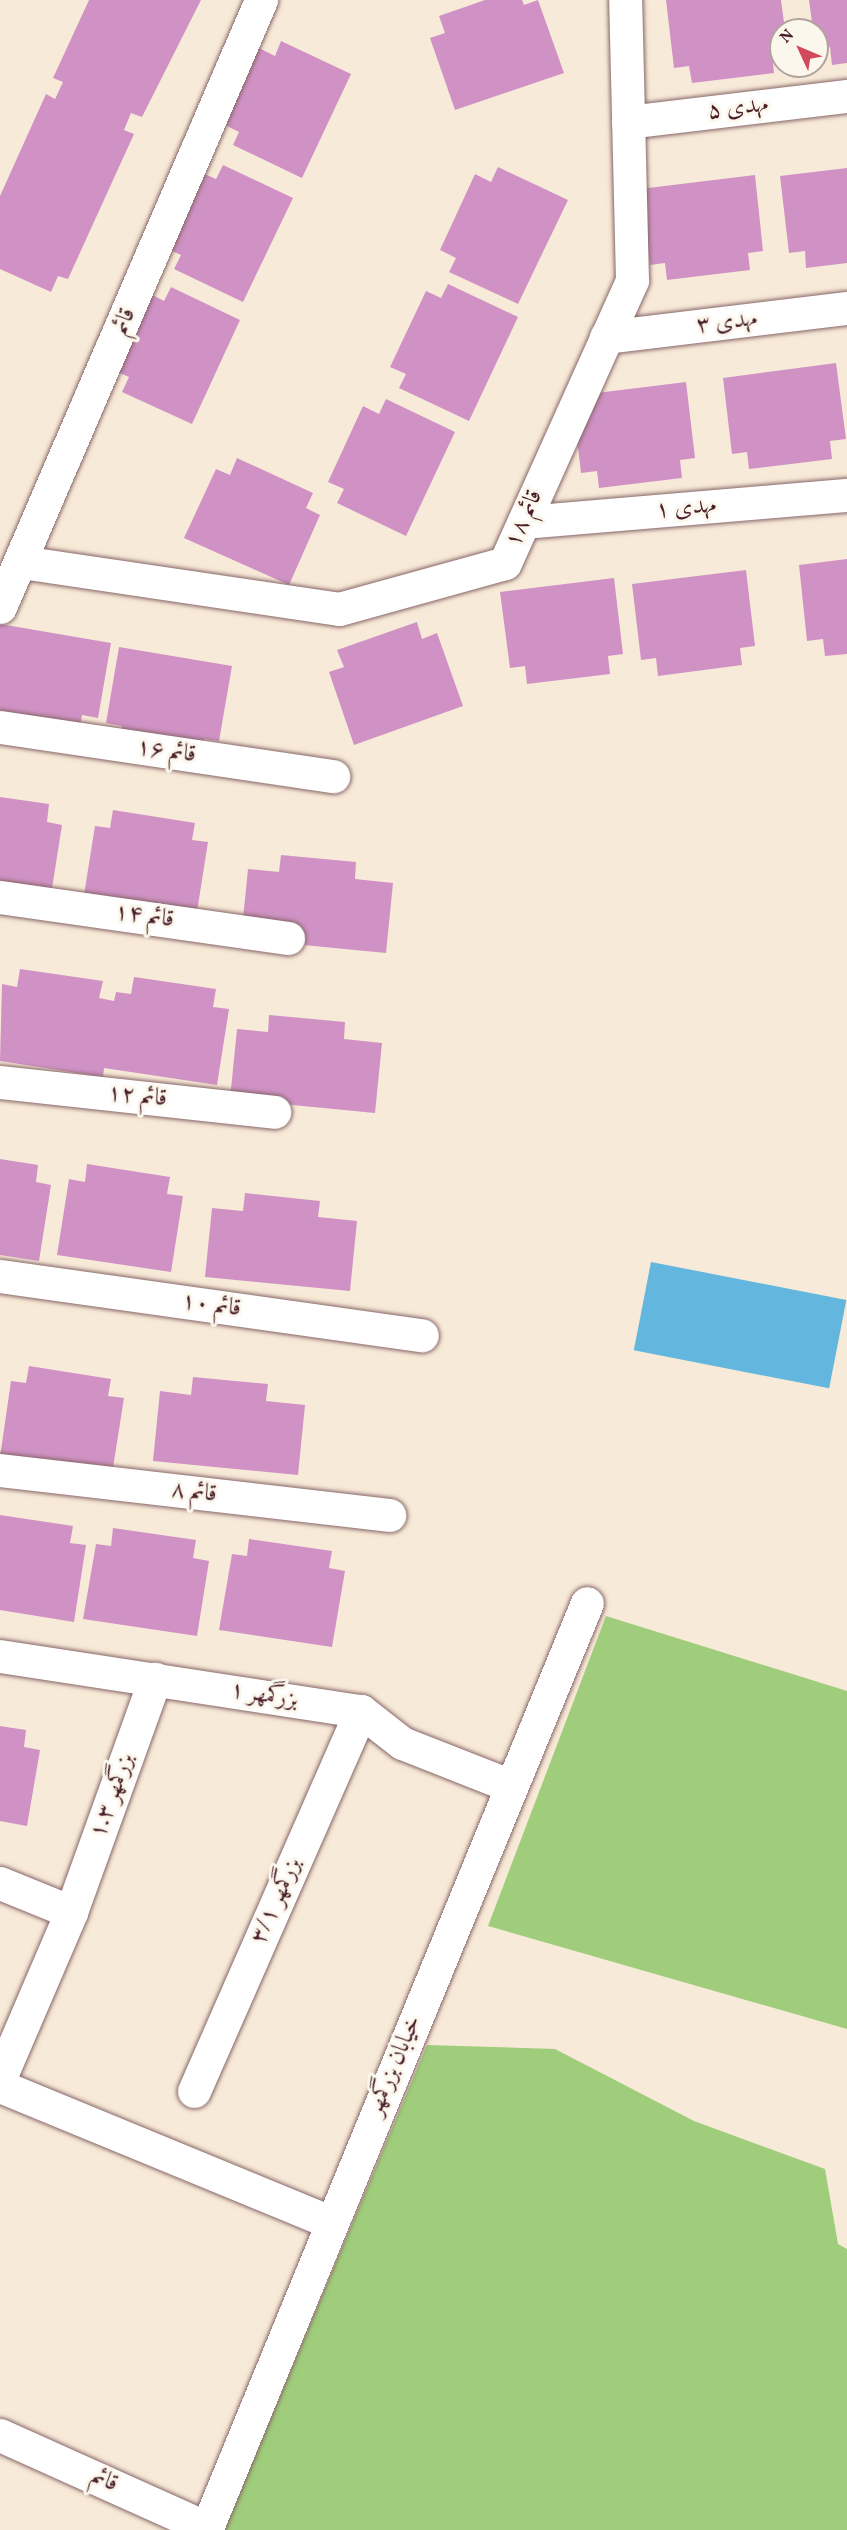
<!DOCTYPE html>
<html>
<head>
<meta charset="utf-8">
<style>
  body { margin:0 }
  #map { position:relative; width:847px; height:2530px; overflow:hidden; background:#f8ead8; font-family:Vollkorn,Amiri,serif }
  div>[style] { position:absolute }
  .green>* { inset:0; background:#9fcd7b }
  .water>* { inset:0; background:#63b6de; transform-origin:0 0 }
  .building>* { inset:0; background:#d092c5 }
  .roads { filter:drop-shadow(0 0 2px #876668) drop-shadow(0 0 2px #876668) }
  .minor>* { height:33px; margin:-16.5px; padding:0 16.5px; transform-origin:16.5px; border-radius:16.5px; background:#fff }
  .tertiary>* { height:33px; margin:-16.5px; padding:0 16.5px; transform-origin:16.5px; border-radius:16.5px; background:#fff }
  span { translate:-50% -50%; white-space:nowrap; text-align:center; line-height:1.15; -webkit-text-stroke:6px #fbf7ec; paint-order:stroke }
  .street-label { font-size:24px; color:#4a1f2b }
  .north { position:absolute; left:769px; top:18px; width:60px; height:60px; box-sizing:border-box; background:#fbf7ec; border:2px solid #b4a19f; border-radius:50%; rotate:314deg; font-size:16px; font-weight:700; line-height:24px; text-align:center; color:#4a1f2b }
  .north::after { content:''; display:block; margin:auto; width:21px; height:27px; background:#d1495b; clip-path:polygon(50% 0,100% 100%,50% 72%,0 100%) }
</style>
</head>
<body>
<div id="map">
  <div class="green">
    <i style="clip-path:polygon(606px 1616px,847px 1691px,847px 2029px,488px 1926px)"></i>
    <i style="clip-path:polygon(427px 2045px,555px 2049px,694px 2121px,825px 2169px,838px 2244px,847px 2249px,847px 2530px,224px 2530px)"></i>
  </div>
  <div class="water">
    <i style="left:651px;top:1262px;width:199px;height:90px;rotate:11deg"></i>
  </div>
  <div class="building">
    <i style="clip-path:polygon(89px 0,201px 0,142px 117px,131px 113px,124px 130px,134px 134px,68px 279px,58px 276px,51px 292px,0 269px,0 196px,46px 94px,55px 99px,63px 82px,53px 78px)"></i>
    <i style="clip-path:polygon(485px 0,522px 0,524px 5px,538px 0,564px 73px,455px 110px,430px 38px,445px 33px,439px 16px)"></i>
    <i style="clip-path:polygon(666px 0,781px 0,785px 30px,781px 30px,781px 54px,772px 55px,774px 73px,692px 83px,689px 66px,674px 68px)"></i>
    <i style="clip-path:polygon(809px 0,847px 0,847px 63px,832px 65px,830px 47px,817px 49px,817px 30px,813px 30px)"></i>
    <i style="clip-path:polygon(281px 41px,351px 74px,302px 178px,233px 145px,239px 132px,223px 124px,259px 48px,275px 56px)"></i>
    <i style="clip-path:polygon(223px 165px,293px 198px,243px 302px,174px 269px,181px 255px,165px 248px,200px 172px,216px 179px)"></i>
    <i style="clip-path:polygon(498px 167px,568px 200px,518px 304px,449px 272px,456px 258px,440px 250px,475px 174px,491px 182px)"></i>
    <i style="clip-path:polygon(847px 168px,847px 263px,806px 268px,805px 251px,789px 253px,780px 176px)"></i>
    <i style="clip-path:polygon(755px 175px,763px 251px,748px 253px,750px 270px,667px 280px,665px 263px,650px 265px,640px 189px)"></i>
    <i style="clip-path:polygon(448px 284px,518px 317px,469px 421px,399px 388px,406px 374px,390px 367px,426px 291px,441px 298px)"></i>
    <i style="clip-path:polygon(171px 287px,240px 320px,192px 424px,122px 392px,129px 377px,113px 370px,149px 293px,164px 301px)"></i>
    <i style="clip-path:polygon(836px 363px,846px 439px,830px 441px,832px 459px,749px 469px,747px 452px,732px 454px,723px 378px)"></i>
    <i style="clip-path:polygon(686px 382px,695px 458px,680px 460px,682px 478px,599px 488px,597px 471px,581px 473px,572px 396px)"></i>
    <i style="clip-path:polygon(386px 399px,455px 432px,406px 536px,337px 503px,344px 489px,328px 482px,363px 406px,379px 414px)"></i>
    <i style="clip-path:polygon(237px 458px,313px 493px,306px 508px,320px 515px,289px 585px,184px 538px,216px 469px,230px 475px)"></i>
    <i style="clip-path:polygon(847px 559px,847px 654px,825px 656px,823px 639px,807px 641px,799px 565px)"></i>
    <i style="clip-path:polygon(746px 570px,755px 646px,740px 648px,742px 665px,658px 676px,656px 658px,641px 660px,632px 584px)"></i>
    <i style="clip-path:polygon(614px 578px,623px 654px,608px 656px,610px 674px,527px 684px,525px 666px,510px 668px,500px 592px)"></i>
    <i style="clip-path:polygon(417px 622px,422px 639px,437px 633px,463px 706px,354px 745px,329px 672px,344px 667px,337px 650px)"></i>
    <i style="clip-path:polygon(0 624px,111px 643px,98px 718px,82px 715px,79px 733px,0 720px)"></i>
    <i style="clip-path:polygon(119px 647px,232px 666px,219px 741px,204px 739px,201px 756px,118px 743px,122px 726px,106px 723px)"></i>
    <i style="clip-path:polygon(0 797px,49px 804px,47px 822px,62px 825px,50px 901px,0 893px)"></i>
    <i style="clip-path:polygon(113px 810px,195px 823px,192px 840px,208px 842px,196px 918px,83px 901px,95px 826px,110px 828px)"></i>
    <i style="clip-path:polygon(281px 855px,356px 862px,355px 879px,393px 883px,386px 953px,241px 939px,248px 869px,279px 872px)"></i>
    <i style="clip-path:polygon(20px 969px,103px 981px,99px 998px,114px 1001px,116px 992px,131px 994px,134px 977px,216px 989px,213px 1007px,229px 1009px,217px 1085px,104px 1068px,103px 1077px,0 1061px,2px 984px,17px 987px)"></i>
    <i style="clip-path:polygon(269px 1015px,345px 1022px,344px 1039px,382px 1043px,375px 1113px,230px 1099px,237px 1029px,268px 1032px)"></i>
    <i style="clip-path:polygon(0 1159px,38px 1165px,36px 1182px,51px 1185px,39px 1261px,0 1255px)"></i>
    <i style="clip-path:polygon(87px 1164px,170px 1177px,167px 1194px,183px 1196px,171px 1272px,57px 1255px,69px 1179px,85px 1182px)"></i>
    <i style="clip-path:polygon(245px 1193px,320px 1201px,318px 1217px,357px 1221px,350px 1291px,205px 1277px,212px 1208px,243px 1211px)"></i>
    <i style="clip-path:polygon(29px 1366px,111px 1379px,108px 1396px,124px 1398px,112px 1474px,0 1457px,11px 1381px,26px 1383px)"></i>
    <i style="clip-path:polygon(193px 1377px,268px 1384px,266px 1401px,305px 1405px,298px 1475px,153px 1461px,160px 1391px,191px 1395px)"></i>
    <i style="clip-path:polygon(0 1515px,73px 1526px,70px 1543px,86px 1545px,74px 1622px,0 1610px)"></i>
    <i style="clip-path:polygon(113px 1528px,196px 1540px,193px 1558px,209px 1561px,197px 1636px,83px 1619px,96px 1544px,111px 1546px)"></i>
    <i style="clip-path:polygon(249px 1539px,332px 1551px,329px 1568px,345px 1571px,332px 1647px,219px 1630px,232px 1554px,247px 1556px)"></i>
    <i style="clip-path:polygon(0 1726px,26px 1730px,24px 1747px,40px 1750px,27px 1826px,0 1821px)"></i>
  </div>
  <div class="roads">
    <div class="minor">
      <i style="left:628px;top:122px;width:221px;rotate:-6.8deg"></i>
      <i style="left:606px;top:337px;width:243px;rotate:-6.9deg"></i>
      <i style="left:524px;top:522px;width:324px;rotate:-4.8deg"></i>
      <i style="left:21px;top:562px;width:321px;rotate:8.4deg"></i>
      <i style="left:339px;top:609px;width:172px;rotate:-15.5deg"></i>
      <i style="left:505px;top:563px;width:310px;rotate:-65.8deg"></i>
      <i style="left:632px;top:280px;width:280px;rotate:-91.4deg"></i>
      <i style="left:0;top:727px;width:337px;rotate:8.4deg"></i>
      <i style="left:0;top:897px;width:291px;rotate:8.1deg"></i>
      <i style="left:0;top:1082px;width:276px;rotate:6.2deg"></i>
      <i style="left:0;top:1276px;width:426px;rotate:8deg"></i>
      <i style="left:0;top:1470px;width:392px;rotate:6.6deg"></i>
      <i style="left:0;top:1656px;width:365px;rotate:8.7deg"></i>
      <i style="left:361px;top:1711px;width:52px;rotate:38deg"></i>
      <i style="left:402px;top:1743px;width:117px;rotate:21.5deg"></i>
      <i style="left:0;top:1883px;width:77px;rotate:22.2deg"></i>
      <i style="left:0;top:2078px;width:181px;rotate:-66.8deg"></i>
      <i style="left:71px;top:1912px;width:248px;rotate:-70.2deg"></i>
      <i style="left:0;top:2086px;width:357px;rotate:22.4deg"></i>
      <i style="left:194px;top:2091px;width:415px;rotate:-66.3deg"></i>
    </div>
    <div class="tertiary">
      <i style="left:0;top:607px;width:661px;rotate:-66.73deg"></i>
      <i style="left:0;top:2435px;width:227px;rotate:24.2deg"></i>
      <i style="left:206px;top:2530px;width:1002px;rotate:-67.66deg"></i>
    </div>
  </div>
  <div class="street-label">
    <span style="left:738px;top:109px;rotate:-7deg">مهدی ۵</span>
    <span style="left:125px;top:322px;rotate:-67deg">قائم</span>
    <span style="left:727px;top:323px;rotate:-7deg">مهدی ۳</span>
    <span style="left:686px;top:509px;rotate:-5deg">مهدی ۱</span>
    <span style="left:525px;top:519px;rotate:-66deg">قائم ۱۸</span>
    <span style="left:166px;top:752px;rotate:8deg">قائم ۱۶</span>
    <span style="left:144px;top:917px;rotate:8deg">قائم ۱۴</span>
    <span style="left:137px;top:1097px;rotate:6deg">قائم ۱۲</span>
    <span style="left:211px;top:1306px;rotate:8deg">قائم ۱۰</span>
    <span style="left:194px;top:1493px;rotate:7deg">قائم ۸</span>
    <span style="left:264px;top:1696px;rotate:9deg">بزرگمهر ۱</span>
    <span style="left:113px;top:1796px;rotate:-70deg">بزرگمهر ۱.۳</span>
    <span style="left:277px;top:1901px;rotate:-66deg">بزرگمهر ۳/۱</span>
    <span style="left:395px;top:2066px;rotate:-67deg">خیابان بزرگمهر</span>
    <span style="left:104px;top:2481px;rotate:24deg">قائم</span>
  </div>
  <div class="north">N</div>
</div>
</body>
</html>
